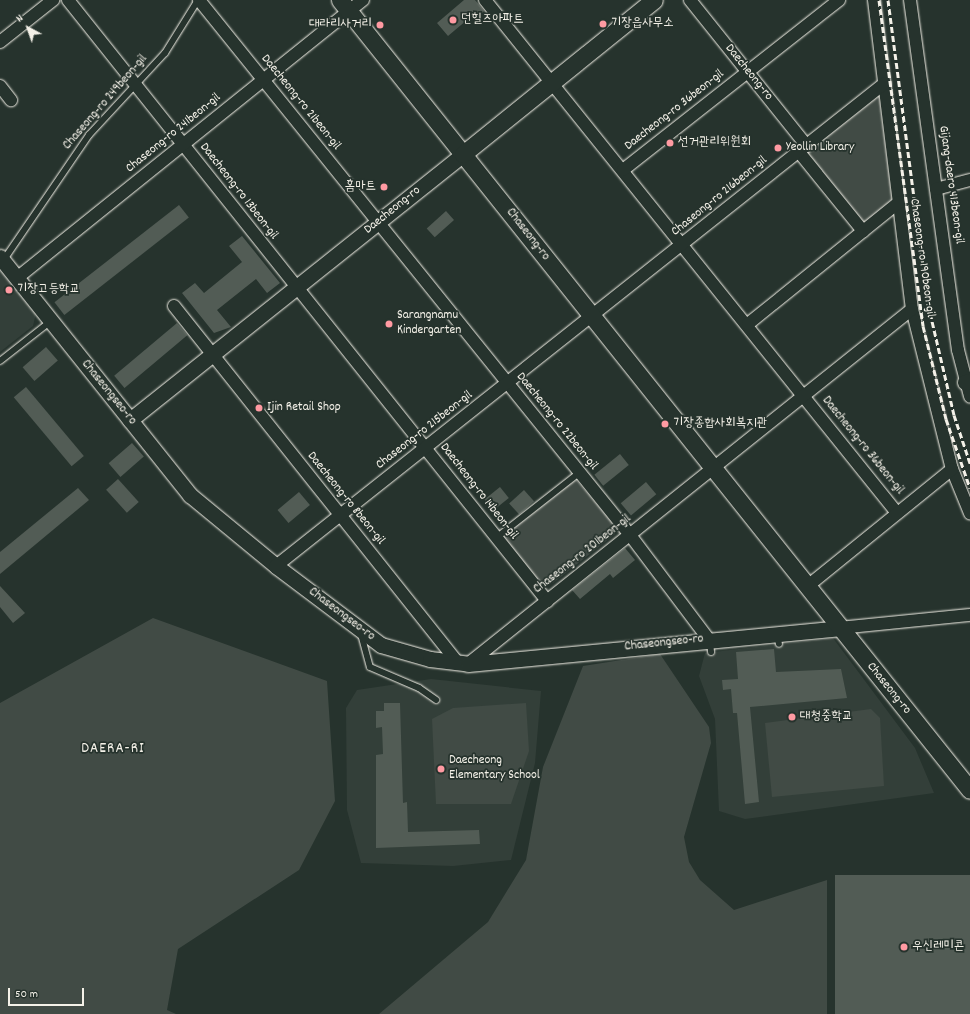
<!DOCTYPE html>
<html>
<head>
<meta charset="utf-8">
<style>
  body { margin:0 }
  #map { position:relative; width:970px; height:1014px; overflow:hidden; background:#26332d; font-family:Dekko,"Poor Story",sans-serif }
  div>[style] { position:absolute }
  .built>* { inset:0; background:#333f39 }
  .green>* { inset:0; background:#414b45 }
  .building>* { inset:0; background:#525c55; transform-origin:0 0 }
  .roads { filter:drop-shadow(0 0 1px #f4f1e8) drop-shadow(0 0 1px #f4f1e8) }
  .service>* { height:6px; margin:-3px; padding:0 3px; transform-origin:3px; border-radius:3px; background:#26332d }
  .minor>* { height:12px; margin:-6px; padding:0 6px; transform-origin:6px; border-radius:6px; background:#26332d }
  .tertiary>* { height:15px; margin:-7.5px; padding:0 7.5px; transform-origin:7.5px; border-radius:7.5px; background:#26332d }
  .secondary>* { height:17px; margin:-8.5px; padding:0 8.5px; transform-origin:8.5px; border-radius:8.5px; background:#26332d }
  .rail>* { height:3px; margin-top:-1.5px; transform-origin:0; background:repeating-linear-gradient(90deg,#f4f1e8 0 6px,transparent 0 9px) }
  .dots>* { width:11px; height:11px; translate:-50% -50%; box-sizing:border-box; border:2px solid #26332d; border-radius:50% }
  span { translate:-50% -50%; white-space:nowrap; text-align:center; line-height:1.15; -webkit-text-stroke:3.5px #26332d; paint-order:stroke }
  .poi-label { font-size:13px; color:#f4f1e8 }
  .left { translate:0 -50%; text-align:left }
  .right { translate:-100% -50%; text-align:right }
  .street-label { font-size:13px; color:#f4f1e8 }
  .quarter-label { font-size:15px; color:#f4f1e8; letter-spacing:1px }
  .north { position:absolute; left:8px; top:8px; width:40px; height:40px; -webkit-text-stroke:3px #26332d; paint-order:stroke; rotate:319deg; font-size:11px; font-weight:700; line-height:16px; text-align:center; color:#f4f1e8 }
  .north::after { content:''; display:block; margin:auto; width:14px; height:18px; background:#f4f1e8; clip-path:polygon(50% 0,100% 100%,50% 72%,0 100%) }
  .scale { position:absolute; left:8px; top:988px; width:76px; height:18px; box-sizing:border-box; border:2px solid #f4f1e8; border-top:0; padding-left:5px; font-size:12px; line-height:14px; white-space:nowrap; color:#f4f1e8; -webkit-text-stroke:3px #26332d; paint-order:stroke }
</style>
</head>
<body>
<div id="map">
  <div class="built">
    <i style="clip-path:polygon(0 267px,36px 313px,33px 326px,0 352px)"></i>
    <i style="clip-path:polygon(833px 638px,915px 748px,934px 793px,745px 819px,719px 811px,715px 719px,699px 676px,705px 653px)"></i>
    <i style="clip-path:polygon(431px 679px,541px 691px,535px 763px,511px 860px,453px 866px,361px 863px,347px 810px,346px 708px,357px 690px)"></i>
  </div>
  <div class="green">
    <i style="clip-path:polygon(879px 96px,892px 199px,866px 226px,805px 154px)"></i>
    <i style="clip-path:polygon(571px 481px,577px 481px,616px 527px,615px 534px,553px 583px,542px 585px,504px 539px,507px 531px)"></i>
    <i style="clip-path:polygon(153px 618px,327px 681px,335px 801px,299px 870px,178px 949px,167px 1010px,176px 1014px,0 1014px,0 703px)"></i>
    <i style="clip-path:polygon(660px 654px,709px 727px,711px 743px,684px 837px,689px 862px,700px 880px,734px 910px,827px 880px,827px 1014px,379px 1014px,488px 922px,526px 860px,543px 767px,583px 666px)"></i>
    <i style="clip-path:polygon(526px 703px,529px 751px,511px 804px,436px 804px,432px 719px,453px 708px)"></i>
    <i style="clip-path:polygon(871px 709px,880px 718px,884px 786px,772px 797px,765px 723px)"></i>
  </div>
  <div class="building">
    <i style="clip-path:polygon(464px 0,475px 0,484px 11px,477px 18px,474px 14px,448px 36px,437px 23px)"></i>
    <i style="left:179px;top:205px;width:16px;height:158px;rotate:52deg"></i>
    <i style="left:446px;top:211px;width:12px;height:26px;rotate:48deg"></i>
    <i style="clip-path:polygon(242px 236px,280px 283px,267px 293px,256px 279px,217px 310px,231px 327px,214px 333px,182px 293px,195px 283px,204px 293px,242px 262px,229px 246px)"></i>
    <i style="left:177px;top:323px;width:16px;height:82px;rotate:50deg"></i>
    <i style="left:46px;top:347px;width:18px;height:31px;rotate:49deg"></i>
    <i style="left:26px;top:387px;width:90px;height:16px;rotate:50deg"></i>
    <i style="left:132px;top:443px;width:18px;height:31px;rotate:49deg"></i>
    <i style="left:620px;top:454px;width:14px;height:33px;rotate:51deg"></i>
    <i style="left:118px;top:479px;width:31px;height:16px;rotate:48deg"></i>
    <i style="left:646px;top:482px;width:16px;height:33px;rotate:50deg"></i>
    <i style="left:500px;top:487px;width:14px;height:20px;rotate:51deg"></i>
    <i style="clip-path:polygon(78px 488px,89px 500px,0 574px,0 552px)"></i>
    <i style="left:524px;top:490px;width:15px;height:20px;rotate:48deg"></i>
    <i style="left:299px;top:492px;width:17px;height:28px;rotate:50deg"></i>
    <i style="clip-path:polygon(625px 548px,635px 560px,613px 578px,610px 574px,580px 599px,572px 590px)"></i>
    <i style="clip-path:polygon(0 586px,25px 613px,13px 623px,0 607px)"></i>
    <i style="clip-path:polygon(774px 649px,776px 672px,841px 669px,847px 698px,750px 707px,759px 802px,745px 804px,737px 713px,733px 713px,731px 689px,723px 690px,722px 680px,738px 679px,736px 652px)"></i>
    <i style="clip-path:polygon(384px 703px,400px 703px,403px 803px,407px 802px,408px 832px,479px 830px,480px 844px,376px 848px,376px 755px,383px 754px,382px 727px,376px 728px,376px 711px,384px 711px)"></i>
    <i style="left:970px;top:875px;width:139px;height:135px;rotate:90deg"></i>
  </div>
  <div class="roads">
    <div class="service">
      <i style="left:3px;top:261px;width:153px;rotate:-55.7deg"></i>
      <i style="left:89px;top:135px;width:112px;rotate:-47.2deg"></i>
      <i style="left:165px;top:53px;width:62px;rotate:-58.1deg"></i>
      <i style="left:0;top:361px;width:65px;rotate:-38.1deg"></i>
      <i style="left:496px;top:538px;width:105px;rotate:-38.1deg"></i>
      <i style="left:361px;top:634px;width:34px;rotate:75deg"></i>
      <i style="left:370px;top:667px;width:53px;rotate:23.2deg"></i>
      <i style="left:419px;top:688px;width:21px;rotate:35deg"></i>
      <i style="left:777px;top:634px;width:10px;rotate:79deg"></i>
      <i style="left:710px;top:642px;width:10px;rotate:84deg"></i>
    </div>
    <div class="minor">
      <i style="left:68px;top:0;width:769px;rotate:51.44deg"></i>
      <i style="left:199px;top:0;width:687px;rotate:51.14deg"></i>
      <i style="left:630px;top:535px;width:131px;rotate:53deg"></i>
      <i style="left:485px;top:0;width:658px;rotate:51.23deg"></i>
      <i style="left:690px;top:0;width:187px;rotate:51.3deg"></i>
      <i style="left:874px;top:0;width:311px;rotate:83deg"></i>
      <i style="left:912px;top:309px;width:165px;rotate:76deg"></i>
      <i style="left:952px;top:469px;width:48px;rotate:67.8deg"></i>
      <i style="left:910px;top:0;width:353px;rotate:82.2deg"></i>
      <i style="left:958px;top:350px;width:48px;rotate:75.4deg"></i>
      <i style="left:0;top:42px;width:68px;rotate:-38.4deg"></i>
      <i style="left:0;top:86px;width:18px;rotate:52deg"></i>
      <i style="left:799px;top:152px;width:102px;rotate:51deg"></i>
      <i style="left:623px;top:170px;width:275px;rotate:-38.2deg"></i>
      <i style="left:936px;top:189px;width:35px;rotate:-15deg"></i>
      <i style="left:17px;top:278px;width:444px;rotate:-38.8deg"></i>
      <i style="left:174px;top:306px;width:453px;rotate:51.5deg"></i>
      <i style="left:748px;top:324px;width:194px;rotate:-38.9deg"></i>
      <i style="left:276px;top:566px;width:777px;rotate:-38.42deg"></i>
      <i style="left:809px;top:585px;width:184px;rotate:-39deg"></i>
      <i style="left:839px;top:628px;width:132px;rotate:-5.7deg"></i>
      <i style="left:468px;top:664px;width:568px;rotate:-38.64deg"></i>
    </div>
    <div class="tertiary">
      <i style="left:0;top:257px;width:305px;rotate:51.4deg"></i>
      <i style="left:190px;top:495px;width:112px;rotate:39.5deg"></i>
      <i style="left:276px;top:566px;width:131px;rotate:37deg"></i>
      <i style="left:381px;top:645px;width:51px;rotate:15.9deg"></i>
      <i style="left:430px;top:659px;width:38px;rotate:7deg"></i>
      <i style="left:468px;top:664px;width:373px;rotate:-5.5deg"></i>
      <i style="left:965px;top:382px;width:5px;rotate:-11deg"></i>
      <i style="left:130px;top:420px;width:426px;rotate:-38.6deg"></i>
    </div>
    <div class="secondary">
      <i style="left:340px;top:0;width:1010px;rotate:51.43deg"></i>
      <i style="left:463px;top:154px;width:245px;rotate:-38.9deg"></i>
    </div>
  </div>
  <div class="rail">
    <i style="left:879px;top:0;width:329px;rotate:82.3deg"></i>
    <i style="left:923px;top:326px;width:96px;rotate:76.1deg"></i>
    <i style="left:946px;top:419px;width:73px;rotate:70.8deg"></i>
    <i style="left:888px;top:0;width:307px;rotate:82.5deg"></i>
    <i style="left:928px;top:304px;width:114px;rotate:76.8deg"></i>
    <i style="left:954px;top:415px;width:51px;rotate:71.6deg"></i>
  </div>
  <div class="dots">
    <i style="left:453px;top:20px;background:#ff9aa2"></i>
    <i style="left:603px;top:24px;background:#ff9aa2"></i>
    <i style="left:380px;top:25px;background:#ff9aa2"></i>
    <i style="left:670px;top:143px;background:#ff9aa2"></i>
    <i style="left:778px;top:148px;background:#ff9aa2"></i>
    <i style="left:384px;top:187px;background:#ff9aa2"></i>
    <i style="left:9px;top:290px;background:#ff9aa2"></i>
    <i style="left:389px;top:324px;background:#ff9aa2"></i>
    <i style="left:259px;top:408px;background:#ff9aa2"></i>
    <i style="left:665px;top:424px;background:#ff9aa2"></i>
    <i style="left:792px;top:717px;background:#ff9aa2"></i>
    <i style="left:441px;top:769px;background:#ff9aa2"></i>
    <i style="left:904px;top:947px;background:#ff9aa2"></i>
  </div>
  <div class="poi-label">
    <span class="left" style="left:461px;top:20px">던힐즈아파트</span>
    <span class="left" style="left:611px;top:24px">기장읍사무소</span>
    <span class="right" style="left:372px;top:25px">대라리사거리</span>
    <span class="left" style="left:678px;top:143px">선거관리위원회</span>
    <span class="left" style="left:786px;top:148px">Yeollin Library</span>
    <span class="right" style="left:376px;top:187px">홈마트</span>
    <span class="left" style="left:17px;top:290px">기장고등학교</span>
    <span class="left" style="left:397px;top:324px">Sarangnamu<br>Kindergarten</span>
    <span class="left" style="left:267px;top:408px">Ijin Retail Shop</span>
    <span class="left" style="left:673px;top:424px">기장종합사회복지관</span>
    <span class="left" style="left:800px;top:717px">대청중학교</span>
    <span class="left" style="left:449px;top:769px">Daecheong<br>Elementary School</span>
    <span class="left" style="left:912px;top:947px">우신레미콘</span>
  </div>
  <div class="street-label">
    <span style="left:748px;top:73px;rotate:51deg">Daecheong-ro</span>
    <span style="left:106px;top:103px;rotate:-49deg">Chaseong-ro 249beon-gil</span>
    <span style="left:300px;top:103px;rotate:51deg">Daecheong-ro 21beon-gil</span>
    <span style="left:675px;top:111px;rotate:-38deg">Daecheong-ro 36beon-gil</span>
    <span style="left:174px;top:134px;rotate:-39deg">Chaseong-ro 241beon-gil</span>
    <span style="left:950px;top:185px;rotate:82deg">Gijang-daero 413beon-gil</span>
    <span style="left:238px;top:192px;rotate:52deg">Daecheong-ro 13beon-gil</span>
    <span style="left:720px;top:197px;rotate:-39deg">Chaseong-ro 216beon-gil</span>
    <span style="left:393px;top:211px;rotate:-39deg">Daecheong-ro</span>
    <span style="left:527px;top:235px;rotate:52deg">Chaseong-ro</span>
    <span style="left:921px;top:258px;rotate:82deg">Chaseong-ro 190beon-gil</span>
    <span style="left:108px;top:393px;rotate:51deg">Chaseongseo-ro</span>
    <span style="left:556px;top:422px;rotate:51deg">Daecheong-ro 22beon-gil</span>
    <span style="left:425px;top:431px;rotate:-38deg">Chaseong-ro 215beon-gil</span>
    <span style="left:862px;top:446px;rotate:51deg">Daecheong-ro 36beon-gil</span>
    <span style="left:478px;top:492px;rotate:52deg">Daecheong-ro 14beon-gil</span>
    <span style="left:345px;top:499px;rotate:51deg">Daecheong-ro 8beon-gil</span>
    <span style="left:583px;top:555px;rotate:-38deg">Chaseong-ro 201beon-gil</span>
    <span style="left:341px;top:615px;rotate:37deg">Chaseongseo-ro</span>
    <span style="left:664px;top:644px;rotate:-6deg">Chaseongseo-ro</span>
    <span style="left:888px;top:689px;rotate:51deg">Chaseong-ro</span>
  </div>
  <div class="quarter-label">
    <span style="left:113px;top:750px">DAERA-RI</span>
  </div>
  <div class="north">N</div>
  <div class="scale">50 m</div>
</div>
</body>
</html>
